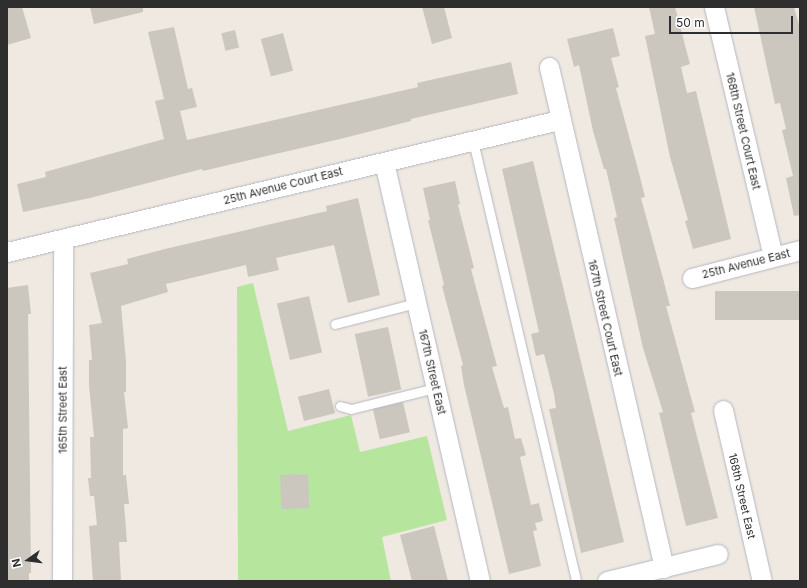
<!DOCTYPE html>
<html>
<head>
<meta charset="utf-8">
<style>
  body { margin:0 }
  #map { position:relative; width:807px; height:588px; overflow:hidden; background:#efe9e1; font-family:Inter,sans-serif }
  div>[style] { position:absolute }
  .green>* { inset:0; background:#b6e59e }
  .building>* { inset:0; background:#cbc7bf; transform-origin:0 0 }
  .roads { filter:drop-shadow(0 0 1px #b4b7c1) drop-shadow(0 0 1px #b4b7c1) }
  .lane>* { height:9px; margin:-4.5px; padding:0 4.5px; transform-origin:4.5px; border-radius:4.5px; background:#fff }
  .street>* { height:19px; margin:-9.5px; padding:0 9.5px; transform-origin:9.5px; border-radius:9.5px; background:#fff }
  span { translate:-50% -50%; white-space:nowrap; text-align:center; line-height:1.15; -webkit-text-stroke:3.5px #fff; paint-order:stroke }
  .street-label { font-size:11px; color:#2e2e2e }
  .frame { position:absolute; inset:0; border:8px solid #2e2e2e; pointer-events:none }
  .north { position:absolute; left:8px; top:540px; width:40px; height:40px; -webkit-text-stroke:3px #fff; paint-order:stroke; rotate:256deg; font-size:11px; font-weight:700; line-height:16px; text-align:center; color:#2e2e2e }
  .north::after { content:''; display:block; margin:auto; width:14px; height:18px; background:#2e2e2e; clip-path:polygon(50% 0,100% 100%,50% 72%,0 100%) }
  .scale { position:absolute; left:669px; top:16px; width:124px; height:18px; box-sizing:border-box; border:2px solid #2e2e2e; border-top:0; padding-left:5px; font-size:12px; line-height:14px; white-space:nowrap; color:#2e2e2e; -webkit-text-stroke:3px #fff; paint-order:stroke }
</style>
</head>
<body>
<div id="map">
  <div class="green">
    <i style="clip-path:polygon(253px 283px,288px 431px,351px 415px,360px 452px,427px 436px,447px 520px,382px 537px,391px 581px,238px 581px,237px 287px)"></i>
  </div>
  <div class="building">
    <i style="clip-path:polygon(7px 7px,22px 7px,31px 38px,7px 45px)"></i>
    <i style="clip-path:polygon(90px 7px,143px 7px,143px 12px,94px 24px)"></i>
    <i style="clip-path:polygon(422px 7px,444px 7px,452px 38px,432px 44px)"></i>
    <i style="clip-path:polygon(649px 7px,675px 7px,690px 64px,681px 67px,687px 93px,696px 91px,731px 239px,693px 249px,685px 221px,688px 220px,670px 157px,645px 36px,655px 34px)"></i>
    <i style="clip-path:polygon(754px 7px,794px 7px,800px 28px,800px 215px,794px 216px,786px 178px,793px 176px,782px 130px,786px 129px,780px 103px,775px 104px)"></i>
    <i style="clip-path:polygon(174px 27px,188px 89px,192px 88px,197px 107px,180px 111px,187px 140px,418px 87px,417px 83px,511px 62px,518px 94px,411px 119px,411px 121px,340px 139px,203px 171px,202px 169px,90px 198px,23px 212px,17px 184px,46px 177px,45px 172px,164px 139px,155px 101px,164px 99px,148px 32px)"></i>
    <i style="clip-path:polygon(613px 28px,620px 56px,611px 58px,619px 87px,616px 88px,639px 173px,645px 197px,641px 198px,664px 282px,670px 306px,666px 306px,695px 412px,691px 413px,718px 518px,686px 526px,659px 413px,663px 412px,643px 348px,614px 218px,617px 217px,606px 169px,604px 169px,593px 131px,579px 65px,574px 67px,567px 39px)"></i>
    <i style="left:235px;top:30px;width:18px;height:14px;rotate:77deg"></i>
    <i style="left:283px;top:33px;width:39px;height:23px;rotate:75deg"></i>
    <i style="clip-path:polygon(533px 161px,624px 542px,581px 553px,549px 409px,556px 408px,554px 394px,544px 354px,536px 356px,531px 334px,539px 332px,502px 169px)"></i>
    <i style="clip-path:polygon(455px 181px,460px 204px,458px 205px,474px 268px,471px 269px,497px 366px,492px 367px,504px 408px,508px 407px,515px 439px,521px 438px,526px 455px,520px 457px,531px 505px,539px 503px,543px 521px,535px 523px,537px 530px,533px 531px,541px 566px,509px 574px,464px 385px,461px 366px,463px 365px,442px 286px,444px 285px,428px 220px,430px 220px,423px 188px)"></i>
    <i style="clip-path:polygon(358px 198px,380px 295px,348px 303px,334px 245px,276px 258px,279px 270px,248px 277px,246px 265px,166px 284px,168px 292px,121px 306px,126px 361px,126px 392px,124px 392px,128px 428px,123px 429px,123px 475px,126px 475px,129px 504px,124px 504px,127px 542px,119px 542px,121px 581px,93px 581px,89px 526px,97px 525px,94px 496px,90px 496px,88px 478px,91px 478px,90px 437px,94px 437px,89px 386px,89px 360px,92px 360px,89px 325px,102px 323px,90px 273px,128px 264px,127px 259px,165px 249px,327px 211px,326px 206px)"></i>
    <i style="clip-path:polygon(28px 285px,31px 314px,28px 314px,31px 573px,29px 573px,29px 581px,7px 581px,7px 288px)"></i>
    <i style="left:800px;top:291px;width:29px;height:85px;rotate:90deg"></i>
    <i style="left:309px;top:296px;width:58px;height:33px;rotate:77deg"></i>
    <i style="left:388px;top:327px;width:64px;height:34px;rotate:78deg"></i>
    <i style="left:329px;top:389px;width:25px;height:32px;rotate:76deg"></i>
    <i style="left:403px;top:402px;width:31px;height:31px;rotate:77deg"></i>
    <i style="left:308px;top:474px;width:34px;height:28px;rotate:88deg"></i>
    <i style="clip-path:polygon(434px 526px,448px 581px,412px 581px,400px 535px)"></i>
  </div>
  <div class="roads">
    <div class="lane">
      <i style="left:473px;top:141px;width:452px;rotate:76.8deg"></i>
      <i style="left:335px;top:324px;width:84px;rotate:-14.5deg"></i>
      <i style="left:340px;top:406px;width:11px;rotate:15deg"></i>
      <i style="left:351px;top:409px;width:87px;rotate:-14deg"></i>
    </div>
    <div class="street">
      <i style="left:714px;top:7px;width:256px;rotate:76.7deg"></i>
      <i style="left:549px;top:67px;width:514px;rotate:77.07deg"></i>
      <i style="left:384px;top:162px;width:430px;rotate:77.1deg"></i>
      <i style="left:7px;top:252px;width:568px;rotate:-13.45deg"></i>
      <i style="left:692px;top:278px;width:112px;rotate:-14.5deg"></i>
      <i style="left:723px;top:410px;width:175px;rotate:77.2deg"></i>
      <i style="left:62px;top:581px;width:342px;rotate:-89.8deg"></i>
      <i style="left:607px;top:581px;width:114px;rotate:-13.7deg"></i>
    </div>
  </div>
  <div class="street-label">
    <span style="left:743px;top:131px;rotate:77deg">168th Street Court East</span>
    <span style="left:283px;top:186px;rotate:-14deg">25th Avenue Court East</span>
    <span style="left:746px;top:264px;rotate:-14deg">25th Avenue East</span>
    <span style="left:605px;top:318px;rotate:77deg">167th Street Court East</span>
    <span style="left:432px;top:372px;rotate:77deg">167th Street East</span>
    <span style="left:63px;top:410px;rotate:-90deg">165th Street East</span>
    <span style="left:742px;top:496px;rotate:77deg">168th Street East</span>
  </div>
  <div class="frame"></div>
  <div class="north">N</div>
  <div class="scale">50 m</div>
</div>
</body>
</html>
